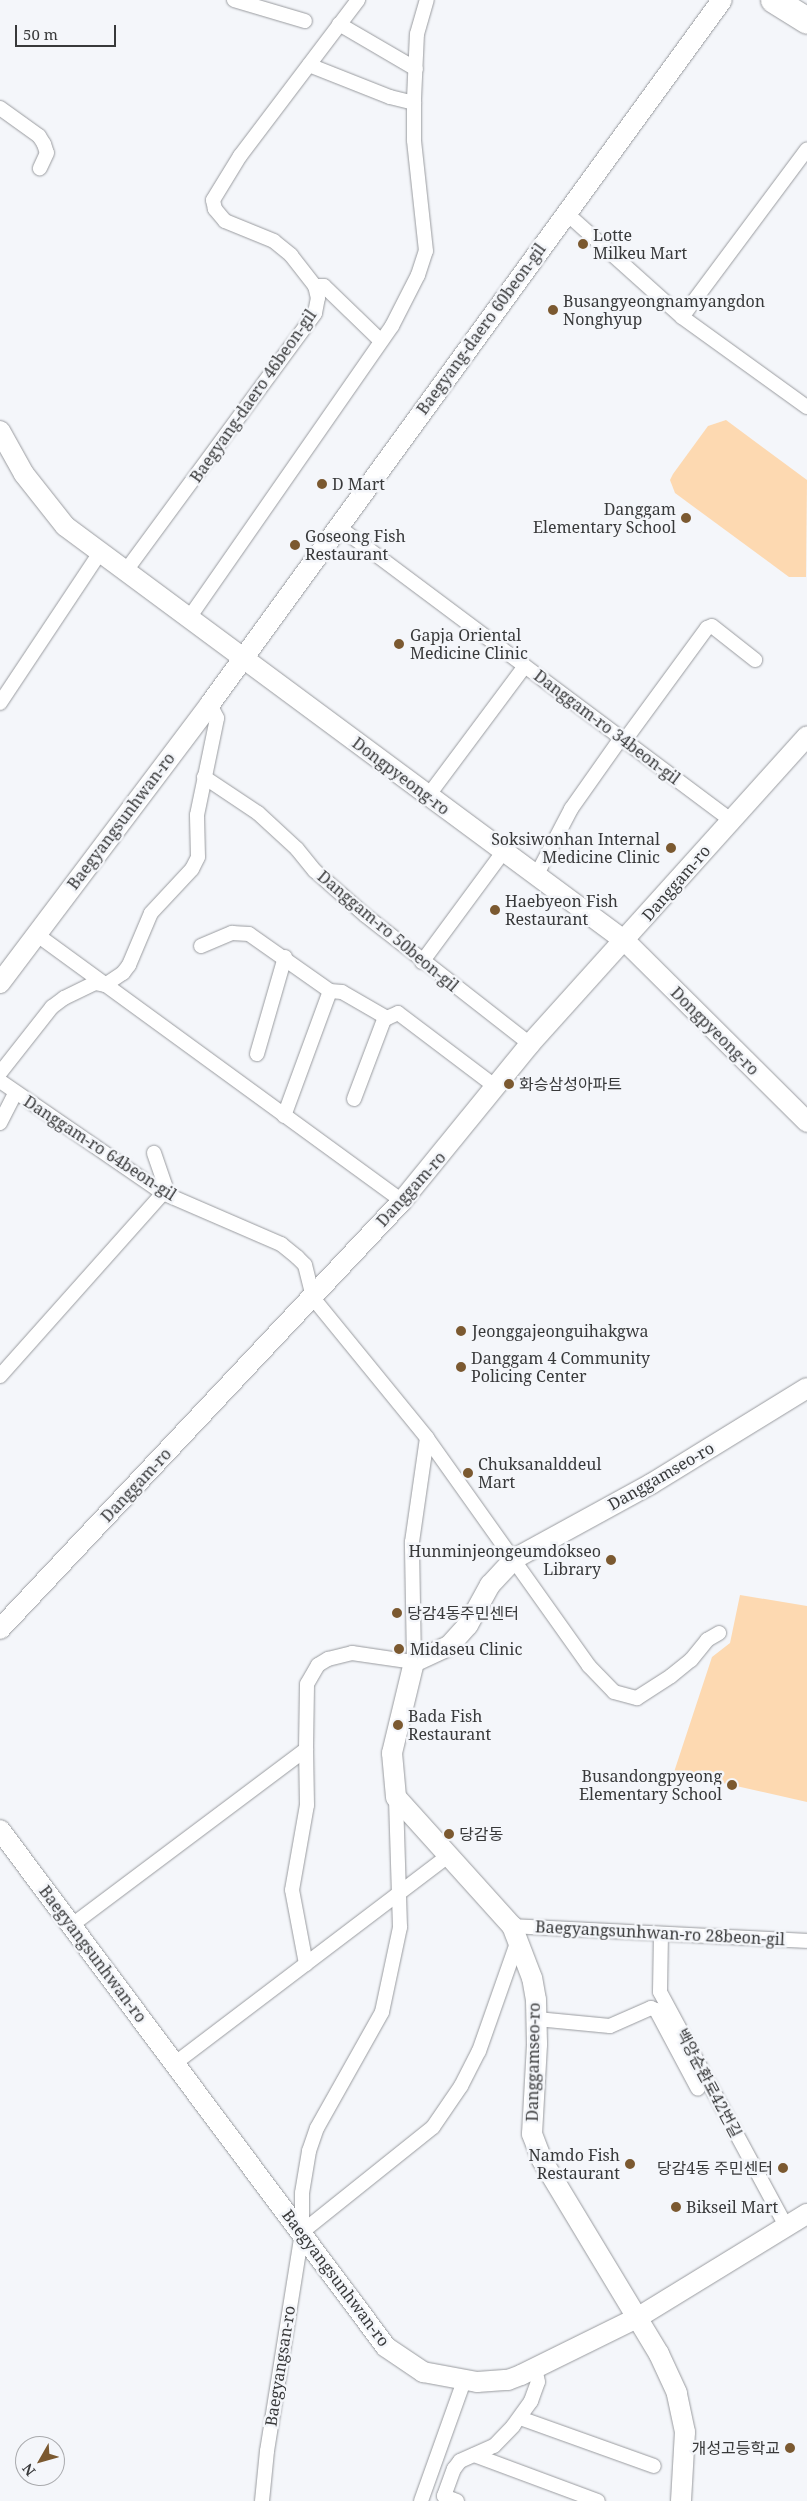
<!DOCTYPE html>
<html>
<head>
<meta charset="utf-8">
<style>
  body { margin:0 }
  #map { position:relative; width:807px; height:2501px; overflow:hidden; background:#f4f6fa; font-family:"Noto Serif","Noto Sans KR",serif }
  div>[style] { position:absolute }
  .green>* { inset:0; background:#fdd9b1 }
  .roads { filter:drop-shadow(0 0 1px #999b9f) drop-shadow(0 0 1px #999b9f) }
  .street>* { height:14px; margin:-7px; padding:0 7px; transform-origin:7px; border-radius:7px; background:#fff }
  .secondary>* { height:20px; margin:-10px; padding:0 10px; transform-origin:10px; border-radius:10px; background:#fff }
  .highway>* { height:26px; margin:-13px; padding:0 13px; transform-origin:13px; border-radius:13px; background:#fff }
  .dots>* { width:14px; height:14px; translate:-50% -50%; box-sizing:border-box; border:2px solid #f4f6fa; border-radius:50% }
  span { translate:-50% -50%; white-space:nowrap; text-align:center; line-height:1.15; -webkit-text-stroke:5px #f4f6fa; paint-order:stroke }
  .poi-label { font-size:16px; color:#38393a }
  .left { translate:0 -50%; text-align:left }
  .right { translate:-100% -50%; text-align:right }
  .street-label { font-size:16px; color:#38393a }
  .north { position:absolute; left:15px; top:2436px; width:50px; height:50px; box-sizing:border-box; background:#f4f6fa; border:1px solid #a9aaad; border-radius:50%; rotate:232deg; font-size:14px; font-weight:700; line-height:20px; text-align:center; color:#38393a }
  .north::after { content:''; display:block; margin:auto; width:18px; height:22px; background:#7b5930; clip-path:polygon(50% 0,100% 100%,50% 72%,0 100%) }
  .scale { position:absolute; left:15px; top:25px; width:101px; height:22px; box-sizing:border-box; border:2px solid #38393a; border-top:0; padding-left:6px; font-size:15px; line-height:18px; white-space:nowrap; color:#38393a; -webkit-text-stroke:4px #f4f6fa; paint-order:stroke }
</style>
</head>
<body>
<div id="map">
  <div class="green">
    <i style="clip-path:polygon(726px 420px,807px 480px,806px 577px,789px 577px,675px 493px,670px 480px,673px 474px,708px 426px)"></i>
    <i style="clip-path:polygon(740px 1595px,807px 1606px,807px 1802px,674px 1772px,712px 1657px,730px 1643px)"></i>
  </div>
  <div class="roads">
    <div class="street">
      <i style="left:234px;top:0;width:74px;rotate:16.5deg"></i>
      <i style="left:339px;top:24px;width:89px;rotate:30.3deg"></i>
      <i style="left:309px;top:65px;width:87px;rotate:21.6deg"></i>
      <i style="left:390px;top:97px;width:25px;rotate:14deg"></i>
      <i style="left:0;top:108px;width:48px;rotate:35.7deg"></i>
      <i style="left:39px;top:136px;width:9px;rotate:58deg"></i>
      <i style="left:44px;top:144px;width:9px;rotate:72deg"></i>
      <i style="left:47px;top:153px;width:17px;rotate:115deg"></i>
      <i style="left:565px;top:212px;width:157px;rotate:41.9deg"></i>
      <i style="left:682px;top:317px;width:154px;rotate:35.8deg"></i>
      <i style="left:315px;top:286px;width:9px"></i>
      <i style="left:324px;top:286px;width:79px;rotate:44deg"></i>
      <i style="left:682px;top:317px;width:209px;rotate:-53.3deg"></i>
      <i style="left:339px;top:527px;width:489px;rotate:36.8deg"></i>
      <i style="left:125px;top:572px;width:321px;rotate:-53.7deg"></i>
      <i style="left:315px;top:313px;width:15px;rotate:-79deg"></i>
      <i style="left:318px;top:298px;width:12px;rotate:-104deg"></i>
      <i style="left:315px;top:286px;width:39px;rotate:-128deg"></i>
      <i style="left:291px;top:255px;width:22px;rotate:-141deg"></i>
      <i style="left:274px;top:241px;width:53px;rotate:-157.8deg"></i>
      <i style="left:225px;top:221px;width:16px;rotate:-130deg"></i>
      <i style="left:215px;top:209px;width:9px;rotate:-103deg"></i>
      <i style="left:213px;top:200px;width:52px;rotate:-58.5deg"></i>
      <i style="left:240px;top:156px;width:196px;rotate:-52.9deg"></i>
      <i style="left:189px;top:618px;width:356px;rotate:-55.2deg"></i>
      <i style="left:392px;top:326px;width:57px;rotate:-63deg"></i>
      <i style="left:418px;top:275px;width:25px;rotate:-72deg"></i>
      <i style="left:426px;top:251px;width:112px;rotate:-96.2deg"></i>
      <i style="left:414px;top:140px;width:41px;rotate:-90deg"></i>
      <i style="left:414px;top:99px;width:65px;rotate:-87.4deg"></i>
      <i style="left:417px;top:34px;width:35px;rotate:-74deg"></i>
      <i style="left:0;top:703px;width:179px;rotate:-56.4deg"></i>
      <i style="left:625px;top:740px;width:139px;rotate:-53.8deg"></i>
      <i style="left:707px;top:628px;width:5px;rotate:-22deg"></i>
      <i style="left:712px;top:626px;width:55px;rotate:38.3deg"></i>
      <i style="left:204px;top:777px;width:65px;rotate:33.7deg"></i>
      <i style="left:258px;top:813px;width:53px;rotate:42.7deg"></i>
      <i style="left:297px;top:849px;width:28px;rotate:51deg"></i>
      <i style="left:315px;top:871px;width:67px;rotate:41.3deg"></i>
      <i style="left:365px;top:915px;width:209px;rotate:38deg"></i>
      <i style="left:428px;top:796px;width:162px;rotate:-53.3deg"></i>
      <i style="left:536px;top:876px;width:76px;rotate:-62.4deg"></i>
      <i style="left:571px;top:809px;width:87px;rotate:-54.8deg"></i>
      <i style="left:36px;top:934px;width:453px;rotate:36.1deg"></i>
      <i style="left:201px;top:946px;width:34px;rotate:-23deg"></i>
      <i style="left:232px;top:933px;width:17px;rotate:3deg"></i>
      <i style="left:249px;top:934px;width:99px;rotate:35.1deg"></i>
      <i style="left:330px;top:991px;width:133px;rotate:110.2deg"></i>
      <i style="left:422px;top:962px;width:137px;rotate:-53.6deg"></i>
      <i style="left:330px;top:991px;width:12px;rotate:5deg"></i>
      <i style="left:342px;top:992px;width:52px;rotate:30deg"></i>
      <i style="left:387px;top:1018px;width:12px;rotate:-24deg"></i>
      <i style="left:398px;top:1013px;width:123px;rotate:37.1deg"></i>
      <i style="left:257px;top:1054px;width:101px;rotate:-73.9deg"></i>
      <i style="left:0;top:1073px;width:84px;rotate:-51.8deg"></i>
      <i style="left:52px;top:1007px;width:15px;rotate:-37deg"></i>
      <i style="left:64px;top:998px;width:34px;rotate:-26deg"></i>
      <i style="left:95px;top:983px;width:10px;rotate:11deg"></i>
      <i style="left:105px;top:985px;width:22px;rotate:-34deg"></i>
      <i style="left:123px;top:973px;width:10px;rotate:-53deg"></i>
      <i style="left:129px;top:965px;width:56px;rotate:-67.1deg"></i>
      <i style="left:151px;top:913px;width:60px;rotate:-47deg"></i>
      <i style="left:192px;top:869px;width:13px;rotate:-63deg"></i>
      <i style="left:198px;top:857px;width:42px;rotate:-91.4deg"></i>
      <i style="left:197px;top:815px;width:99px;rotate:-78.3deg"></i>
      <i style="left:217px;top:718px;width:16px;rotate:-117deg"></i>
      <i style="left:0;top:1081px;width:198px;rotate:34.5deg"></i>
      <i style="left:163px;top:1193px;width:129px;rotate:23.4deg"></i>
      <i style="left:281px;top:1244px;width:21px;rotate:39deg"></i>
      <i style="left:297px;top:1257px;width:11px;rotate:45deg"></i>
      <i style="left:305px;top:1265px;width:34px;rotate:76deg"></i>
      <i style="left:313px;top:1298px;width:181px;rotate:50.8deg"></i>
      <i style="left:427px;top:1438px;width:280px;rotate:54.6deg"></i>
      <i style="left:589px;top:1666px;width:36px;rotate:46deg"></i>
      <i style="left:614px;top:1692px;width:24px;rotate:15deg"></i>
      <i style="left:637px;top:1698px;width:40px;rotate:-32.9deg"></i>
      <i style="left:671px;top:1676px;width:26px;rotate:-39deg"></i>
      <i style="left:691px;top:1660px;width:26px;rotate:-51deg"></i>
      <i style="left:707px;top:1640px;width:14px;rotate:-30deg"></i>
      <i style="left:354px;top:1099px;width:88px;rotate:-69.3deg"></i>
      <i style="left:0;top:1123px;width:34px;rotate:-63deg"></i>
      <i style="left:0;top:1376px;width:245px;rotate:-48.3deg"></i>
      <i style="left:163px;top:1193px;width:8px;rotate:-76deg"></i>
      <i style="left:165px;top:1185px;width:34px;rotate:-109deg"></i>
      <i style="left:72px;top:1925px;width:293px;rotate:-36.9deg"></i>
      <i style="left:306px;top:1749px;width:65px;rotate:-89.1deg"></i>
      <i style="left:307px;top:1684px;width:22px;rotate:-60deg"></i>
      <i style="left:318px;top:1665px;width:12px;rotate:-31deg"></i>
      <i style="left:328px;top:1659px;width:25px;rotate:-14deg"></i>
      <i style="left:352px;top:1653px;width:63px;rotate:8.3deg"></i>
      <i style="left:414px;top:1662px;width:120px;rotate:-91deg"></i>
      <i style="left:412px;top:1542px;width:105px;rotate:-81.8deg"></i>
      <i style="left:512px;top:1926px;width:295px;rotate:2.9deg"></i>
      <i style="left:661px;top:1934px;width:58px;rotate:91deg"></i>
      <i style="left:660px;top:1992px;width:266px;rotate:61.7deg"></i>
      <i style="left:306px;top:1964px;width:75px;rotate:-100.7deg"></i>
      <i style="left:292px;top:1890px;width:86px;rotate:-80deg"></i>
      <i style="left:307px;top:1805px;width:56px;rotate:-91deg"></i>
      <i style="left:537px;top:2019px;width:73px;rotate:5.5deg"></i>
      <i style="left:610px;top:2026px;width:45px;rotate:-23.7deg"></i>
      <i style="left:651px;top:2008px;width:5px;rotate:22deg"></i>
      <i style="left:656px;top:2010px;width:89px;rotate:62deg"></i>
      <i style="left:174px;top:2064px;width:345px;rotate:-37.2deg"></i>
      <i style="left:302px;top:2232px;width:168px;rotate:-38.7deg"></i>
      <i style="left:433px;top:2127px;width:50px;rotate:-55.7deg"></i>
      <i style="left:461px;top:2086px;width:39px;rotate:-63deg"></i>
      <i style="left:479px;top:2051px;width:114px;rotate:-70.6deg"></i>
      <i style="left:520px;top:2418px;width:142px;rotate:19.7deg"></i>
      <i style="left:474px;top:2455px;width:132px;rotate:20.4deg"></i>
      <i style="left:262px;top:2501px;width:50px;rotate:-84.3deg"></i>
      <i style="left:267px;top:2451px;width:222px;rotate:-80.9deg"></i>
      <i style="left:302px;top:2232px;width:39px;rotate:-90deg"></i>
      <i style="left:302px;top:2193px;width:43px;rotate:-80.5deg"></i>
      <i style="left:309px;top:2151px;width:24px;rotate:-71deg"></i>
      <i style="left:317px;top:2128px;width:133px;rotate:-60.7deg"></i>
      <i style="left:382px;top:2012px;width:87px;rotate:-78deg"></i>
      <i style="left:400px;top:1927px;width:130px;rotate:-91.8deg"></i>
      <i style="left:421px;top:2501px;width:127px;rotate:-70.3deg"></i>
      <i style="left:457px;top:2501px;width:14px;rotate:-159deg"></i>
      <i style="left:444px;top:2496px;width:29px;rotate:-70deg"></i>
      <i style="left:454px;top:2469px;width:10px;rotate:-53deg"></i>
      <i style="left:460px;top:2461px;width:37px;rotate:-24deg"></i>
      <i style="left:494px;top:2446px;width:28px;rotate:-46deg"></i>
      <i style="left:513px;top:2426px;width:31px;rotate:-54deg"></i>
      <i style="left:531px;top:2401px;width:20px;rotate:-70deg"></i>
      <i style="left:538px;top:2382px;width:14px;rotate:-102deg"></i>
    </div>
    <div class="secondary">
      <i style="left:0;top:431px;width:49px;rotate:60.8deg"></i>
      <i style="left:24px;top:474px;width:66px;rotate:51.7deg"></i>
      <i style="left:65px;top:526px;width:697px;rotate:36.54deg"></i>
      <i style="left:625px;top:941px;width:257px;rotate:44.8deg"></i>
      <i style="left:0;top:983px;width:349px;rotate:-53deg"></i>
      <i style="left:210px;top:704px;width:870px;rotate:-53.97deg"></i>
      <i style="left:0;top:1629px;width:587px;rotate:-46.79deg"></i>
      <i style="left:402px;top:1201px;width:203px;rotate:-50.8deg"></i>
      <i style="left:530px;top:1044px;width:414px;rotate:-48deg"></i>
      <i style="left:0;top:1830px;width:645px;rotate:53.25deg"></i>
      <i style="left:386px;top:2347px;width:45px;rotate:34deg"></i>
      <i style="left:423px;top:2372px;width:55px;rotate:10.5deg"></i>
      <i style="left:477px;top:2382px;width:31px;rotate:-4deg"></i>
      <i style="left:508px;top:2380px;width:14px;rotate:-21deg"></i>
      <i style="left:521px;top:2375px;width:129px;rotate:-26.2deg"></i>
      <i style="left:637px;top:2318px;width:199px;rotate:-31.5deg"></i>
      <i style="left:681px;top:2501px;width:69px;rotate:-86.7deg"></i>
      <i style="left:685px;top:2432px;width:40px;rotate:-102deg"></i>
      <i style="left:677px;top:2393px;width:43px;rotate:-114.8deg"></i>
      <i style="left:659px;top:2354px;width:227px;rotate:-121.1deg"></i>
      <i style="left:542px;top:2160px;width:28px;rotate:-111deg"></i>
      <i style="left:532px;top:2134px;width:90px;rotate:-86.8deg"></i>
      <i style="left:537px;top:2044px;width:44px;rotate:-91.3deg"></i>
      <i style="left:536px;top:2000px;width:22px;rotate:-100deg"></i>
      <i style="left:532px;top:1978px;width:56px;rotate:-111deg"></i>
      <i style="left:512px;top:1926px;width:173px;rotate:-132deg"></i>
      <i style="left:396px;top:1797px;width:44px;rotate:-95.2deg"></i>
      <i style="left:392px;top:1753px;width:94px;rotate:-76.4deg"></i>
      <i style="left:414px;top:1662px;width:38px;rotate:-25deg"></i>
      <i style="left:449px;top:1646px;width:28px;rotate:-48deg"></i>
      <i style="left:468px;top:1625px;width:46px;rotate:-61.2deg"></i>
      <i style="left:490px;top:1585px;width:35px;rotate:-47deg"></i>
      <i style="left:514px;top:1559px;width:156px;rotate:-28.7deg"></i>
      <i style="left:651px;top:1484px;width:183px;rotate:-31.6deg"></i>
    </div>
    <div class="highway">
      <i style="left:774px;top:0;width:39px;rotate:32deg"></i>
    </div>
  </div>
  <div class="dots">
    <i style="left:583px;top:244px;background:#7b5930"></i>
    <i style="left:553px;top:310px;background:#7b5930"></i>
    <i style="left:322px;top:484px;background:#7b5930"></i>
    <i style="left:686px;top:518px;background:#7b5930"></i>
    <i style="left:295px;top:545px;background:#7b5930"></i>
    <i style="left:399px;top:644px;background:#7b5930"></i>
    <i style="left:671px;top:848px;background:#7b5930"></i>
    <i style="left:495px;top:910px;background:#7b5930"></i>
    <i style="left:509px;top:1084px;background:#7b5930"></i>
    <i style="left:461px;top:1331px;background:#7b5930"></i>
    <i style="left:461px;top:1367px;background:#7b5930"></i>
    <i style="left:468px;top:1473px;background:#7b5930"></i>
    <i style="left:611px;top:1560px;background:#7b5930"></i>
    <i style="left:397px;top:1613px;background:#7b5930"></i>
    <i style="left:399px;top:1649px;background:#7b5930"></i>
    <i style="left:398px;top:1725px;background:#7b5930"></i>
    <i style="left:732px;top:1785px;background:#7b5930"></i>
    <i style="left:449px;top:1834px;background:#7b5930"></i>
    <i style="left:630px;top:2164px;background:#7b5930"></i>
    <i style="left:783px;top:2168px;background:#7b5930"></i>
    <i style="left:676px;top:2207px;background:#7b5930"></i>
    <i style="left:790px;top:2448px;background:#7b5930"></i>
  </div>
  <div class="poi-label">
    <span class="left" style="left:593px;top:244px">Lotte<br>Milkeu Mart</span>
    <span class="left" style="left:563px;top:310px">Busangyeongnamyangdon<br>Nonghyup</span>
    <span class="left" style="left:332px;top:484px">D Mart</span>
    <span class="right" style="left:676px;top:518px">Danggam<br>Elementary School</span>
    <span class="left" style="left:305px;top:545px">Goseong Fish<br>Restaurant</span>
    <span class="left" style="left:410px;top:644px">Gapja Oriental<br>Medicine Clinic</span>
    <span class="right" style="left:660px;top:848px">Soksiwonhan Internal<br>Medicine Clinic</span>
    <span class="left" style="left:505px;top:910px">Haebyeon Fish<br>Restaurant</span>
    <span class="left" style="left:519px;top:1084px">화승삼성아파트</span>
    <span class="left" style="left:472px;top:1331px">Jeonggajeonguihakgwa</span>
    <span class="left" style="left:471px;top:1367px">Danggam 4 Community<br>Policing Center</span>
    <span class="left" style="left:478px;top:1473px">Chuksanalddeul<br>Mart</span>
    <span class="right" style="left:601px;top:1560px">Hunminjeongeumdokseo<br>Library</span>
    <span class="left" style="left:407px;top:1613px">당감4동주민센터</span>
    <span class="left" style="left:410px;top:1649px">Midaseu Clinic</span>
    <span class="left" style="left:408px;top:1725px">Bada Fish<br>Restaurant</span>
    <span class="right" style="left:722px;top:1785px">Busandongpyeong<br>Elementary School</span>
    <span class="left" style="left:459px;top:1834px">당감동</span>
    <span class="right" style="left:620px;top:2164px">Namdo Fish<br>Restaurant</span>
    <span class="right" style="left:773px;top:2168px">당감4동 주민센터</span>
    <span class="left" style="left:686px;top:2207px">Bikseil Mart</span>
    <span class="right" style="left:780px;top:2448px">개성고등학교</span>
  </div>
  <div class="street-label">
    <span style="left:481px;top:329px;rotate:-54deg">Baegyang-daero 60beon-gil</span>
    <span style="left:253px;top:396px;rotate:-55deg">Baegyang-daero 46beon-gil</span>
    <span style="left:607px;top:727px;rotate:37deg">Danggam-ro 34beon-gil</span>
    <span style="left:401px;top:776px;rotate:37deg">Dongpyeong-ro</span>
    <span style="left:121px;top:821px;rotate:-53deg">Baegyangsunhwan-ro</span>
    <span style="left:676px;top:883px;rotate:-49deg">Danggam-ro</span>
    <span style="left:388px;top:931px;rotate:40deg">Danggam-ro 50beon-gil</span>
    <span style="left:715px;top:1031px;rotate:45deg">Dongpyeong-ro</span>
    <span style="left:100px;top:1148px;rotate:33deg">Danggam-ro 64beon-gil</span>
    <span style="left:411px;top:1189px;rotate:-48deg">Danggam-ro</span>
    <span style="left:661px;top:1476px;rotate:-30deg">Danggamseo-ro</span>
    <span style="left:136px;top:1485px;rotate:-47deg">Danggam-ro</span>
    <span style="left:660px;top:1933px;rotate:3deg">Baegyangsunhwan-ro 28beon-gil</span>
    <span style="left:93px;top:1954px;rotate:53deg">Baegyangsunhwan-ro</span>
    <span style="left:533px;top:2062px;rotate:-89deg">Danggamseo-ro</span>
    <span style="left:709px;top:2083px;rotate:62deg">백양순환로42번길</span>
    <span style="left:336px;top:2278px;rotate:53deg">Baegyangsunhwan-ro</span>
    <span style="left:280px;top:2366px;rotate:-81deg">Baegyangsan-ro</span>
  </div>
  <div class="north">N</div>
  <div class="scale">50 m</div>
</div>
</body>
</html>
